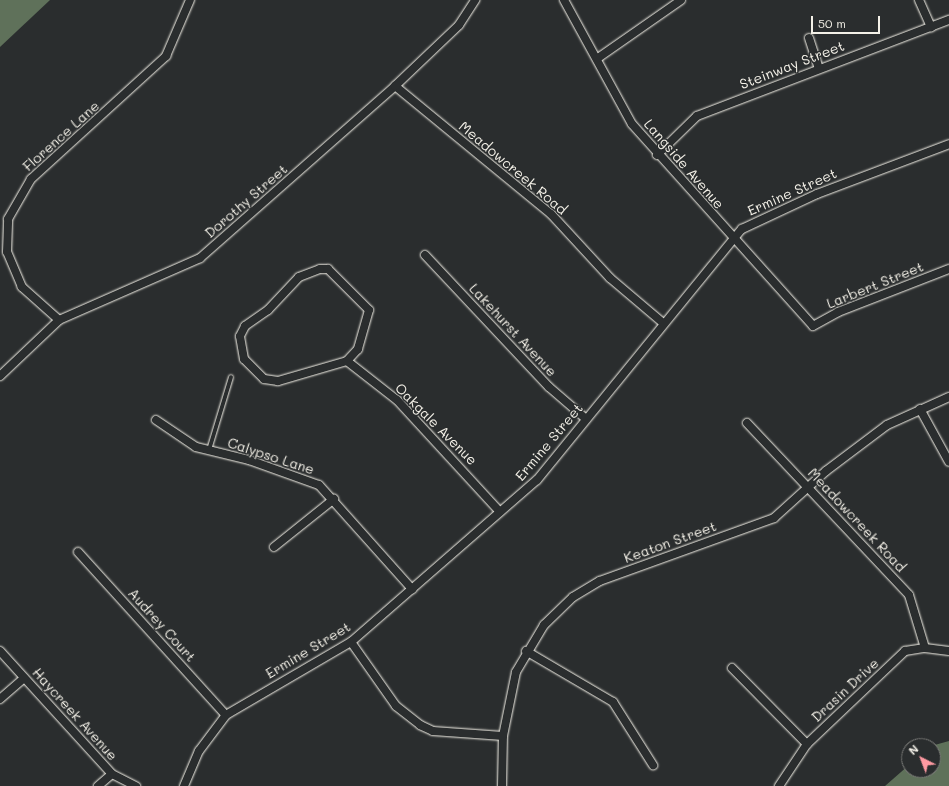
<!DOCTYPE html>
<html>
<head>
<meta charset="utf-8">
<style>
  body { margin:0 }
  #map { position:relative; width:949px; height:786px; overflow:hidden; background:#2a2d2e; font-family:Mali,sans-serif }
  div>[style] { position:absolute }
  .green>* { inset:0; background:#5f715a }
  .roads { filter:drop-shadow(0 0 1px #f4f1e8) drop-shadow(0 0 1px #f4f1e8) }
  .service>* { height:4px; margin:-2px; padding:0 2px; transform-origin:2px; border-radius:2px; background:#2a2d2e }
  .minor>* { height:8px; margin:-4px; padding:0 4px; transform-origin:4px; border-radius:4px; background:#2a2d2e }
  span { translate:-50% -50%; white-space:nowrap; text-align:center; line-height:1.15; -webkit-text-stroke:3px #2a2d2e; paint-order:stroke }
  .street-label { font-size:14px; color:#f4f1e8 }
  .north { position:absolute; left:901px; top:738px; width:40px; height:40px; box-sizing:border-box; background:#2a2d2e; border:1px solid #7b7b78; border-radius:50%; rotate:318deg; font-size:11px; font-weight:700; line-height:16px; text-align:center; color:#f4f1e8 }
  .north::after { content:''; display:block; margin:auto; width:14px; height:18px; background:#ff9aa2; clip-path:polygon(50% 0,100% 100%,50% 72%,0 100%) }
  .scale { position:absolute; left:811px; top:16px; width:69px; height:18px; box-sizing:border-box; border:2px solid #f4f1e8; border-top:0; padding-left:5px; font-size:12px; line-height:14px; white-space:nowrap; color:#f4f1e8; -webkit-text-stroke:3px #2a2d2e; paint-order:stroke }
</style>
</head>
<body>
<div id="map">
  <div class="green">
    <i style="clip-path:polygon(0 0,50px 0,0 47px)"></i>
    <i style="clip-path:polygon(949px 741px,949px 786px,885px 786px,909px 765px,909px 770px,933px 770px,931px 746px)"></i>
  </div>
  <div class="roads">
    <div class="service">
      <i style="left:209px;top:450px;width:76px;rotate:-73.2deg"></i>
    </div>
    <div class="minor">
      <i style="left:564px;top:0;width:141px;rotate:61.3deg"></i>
      <i style="left:632px;top:124px;width:271px;rotate:48.1deg"></i>
      <i style="left:813px;top:326px;width:29px;rotate:-29deg"></i>
      <i style="left:838px;top:312px;width:119px;rotate:-21.2deg"></i>
      <i style="left:919px;top:0;width:30px;rotate:66deg"></i>
      <i style="left:809px;top:38px;width:32px;rotate:72deg"></i>
      <i style="left:598px;top:58px;width:101px;rotate:-34.9deg"></i>
      <i style="left:395px;top:86px;width:202px;rotate:39.4deg"></i>
      <i style="left:551px;top:214px;width:87px;rotate:47.3deg"></i>
      <i style="left:610px;top:278px;width:70px;rotate:40.3deg"></i>
      <i style="left:657px;top:155px;width:56px;rotate:-44.3deg"></i>
      <i style="left:697px;top:116px;width:270px;rotate:-20.9deg"></i>
      <i style="left:425px;top:255px;width:181px;rotate:46.8deg"></i>
      <i style="left:549px;top:387px;width:49px;rotate:40.9deg"></i>
      <i style="left:320px;top:269px;width:8px"></i>
      <i style="left:328px;top:269px;width:58px;rotate:45deg"></i>
      <i style="left:369px;top:310px;width:41px;rotate:105.8deg"></i>
      <i style="left:358px;top:349px;width:16px;rotate:133deg"></i>
      <i style="left:347px;top:361px;width:72px;rotate:163.8deg"></i>
      <i style="left:278px;top:381px;width:14px;rotate:-172deg"></i>
      <i style="left:264px;top:379px;width:28px;rotate:-135deg"></i>
      <i style="left:244px;top:359px;width:23px;rotate:-100deg"></i>
      <i style="left:240px;top:336px;width:11px;rotate:-63deg"></i>
      <i style="left:245px;top:326px;width:28px;rotate:-35deg"></i>
      <i style="left:268px;top:310px;width:45px;rotate:-46.8deg"></i>
      <i style="left:299px;top:277px;width:22px;rotate:-21deg"></i>
      <i style="left:59px;top:320px;width:50px;rotate:-138.3deg"></i>
      <i style="left:22px;top:287px;width:38px;rotate:-113deg"></i>
      <i style="left:7px;top:252px;width:33px;rotate:-88deg"></i>
      <i style="left:8px;top:219px;width:46px;rotate:-60.1deg"></i>
      <i style="left:31px;top:179px;width:183px;rotate:-42.3deg"></i>
      <i style="left:166px;top:56px;width:61px;rotate:-66.8deg"></i>
      <i style="left:347px;top:361px;width:63px;rotate:38deg"></i>
      <i style="left:397px;top:400px;width:152px;rotate:47.4deg"></i>
      <i style="left:0;top:376px;width:81px;rotate:-43.5deg"></i>
      <i style="left:59px;top:320px;width:154px;rotate:-23.7deg"></i>
      <i style="left:200px;top:258px;width:260px;rotate:-41.4deg"></i>
      <i style="left:395px;top:86px;width:88px;rotate:-43.6deg"></i>
      <i style="left:459px;top:25px;width:30px;rotate:-57deg"></i>
      <i style="left:920px;top:409px;width:60px;rotate:61.3deg"></i>
      <i style="left:156px;top:420px;width:48px;rotate:34deg"></i>
      <i style="left:196px;top:447px;width:55px;rotate:13.8deg"></i>
      <i style="left:249px;top:460px;width:74px;rotate:19.7deg"></i>
      <i style="left:319px;top:485px;width:140px;rotate:48.2deg"></i>
      <i style="left:747px;top:423px;width:236px;rotate:46.7deg"></i>
      <i style="left:909px;top:595px;width:55px;rotate:73.2deg"></i>
      <i style="left:274px;top:547px;width:77px;rotate:-38.7deg"></i>
      <i style="left:78px;top:552px;width:220px;rotate:47.8deg"></i>
      <i style="left:351px;top:642px;width:78px;rotate:54.9deg"></i>
      <i style="left:396px;top:706px;width:31px;rotate:38deg"></i>
      <i style="left:420px;top:725px;width:14px;rotate:25deg"></i>
      <i style="left:433px;top:731px;width:70px;rotate:4.1deg"></i>
      <i style="left:0;top:651px;width:166px;rotate:47.7deg"></i>
      <i style="left:112px;top:774px;width:27px;rotate:27deg"></i>
      <i style="left:526px;top:651px;width:101px;rotate:30.4deg"></i>
      <i style="left:613px;top:702px;width:75px;rotate:57.6deg"></i>
      <i style="left:732px;top:668px;width:107px;rotate:45.4deg"></i>
      <i style="left:0;top:699px;width:32px;rotate:-41deg"></i>
      <i style="left:98px;top:786px;width:18px;rotate:-41deg"></i>
      <i style="left:184px;top:786px;width:38px;rotate:-67deg"></i>
      <i style="left:199px;top:751px;width:45px;rotate:-53.1deg"></i>
      <i style="left:226px;top:715px;width:145px;rotate:-30.3deg"></i>
      <i style="left:351px;top:642px;width:247px;rotate:-41.1deg"></i>
      <i style="left:537px;top:480px;width:324px;rotate:-50.8deg"></i>
      <i style="left:742px;top:229px;width:83px;rotate:-25deg"></i>
      <i style="left:817px;top:194px;width:141px;rotate:-20.7deg"></i>
      <i style="left:502px;top:786px;width:50px;rotate:-88.9deg"></i>
      <i style="left:503px;top:736px;width:65px;rotate:-78.5deg"></i>
      <i style="left:516px;top:672px;width:55px;rotate:-59.2deg"></i>
      <i style="left:544px;top:625px;width:40px;rotate:-44deg"></i>
      <i style="left:573px;top:597px;width:31px;rotate:-31deg"></i>
      <i style="left:600px;top:581px;width:185px;rotate:-19.9deg"></i>
      <i style="left:774px;top:518px;width:70px;rotate:-42.1deg"></i>
      <i style="left:826px;top:471px;width:76px;rotate:-37deg"></i>
      <i style="left:887px;top:425px;width:68px;rotate:-24.3deg"></i>
      <i style="left:779px;top:786px;width:50px;rotate:-56.3deg"></i>
      <i style="left:807px;top:744px;width:135px;rotate:-43.5deg"></i>
      <i style="left:905px;top:651px;width:20px;rotate:-9deg"></i>
      <i style="left:925px;top:648px;width:24px;rotate:7deg"></i>
    </div>
  </div>
  <div class="street-label">
    <span style="left:792px;top:65px;rotate:-21deg">Steinway Street</span>
    <span style="left:61px;top:136px;rotate:-42deg">Florence Lane</span>
    <span style="left:684px;top:164px;rotate:49deg">Langside Avenue</span>
    <span style="left:513px;top:168px;rotate:40deg">Meadowcreek Road</span>
    <span style="left:792px;top:192px;rotate:-24deg">Ermine Street</span>
    <span style="left:246px;top:201px;rotate:-41deg">Dorothy Street</span>
    <span style="left:875px;top:285px;rotate:-22deg">Larbert Street</span>
    <span style="left:513px;top:330px;rotate:47deg">Lakehurst Avenue</span>
    <span style="left:436px;top:424px;rotate:45deg">Oakgale Avenue</span>
    <span style="left:549px;top:442px;rotate:-50deg">Ermine Street</span>
    <span style="left:271px;top:456px;rotate:18deg">Calypso Lane</span>
    <span style="left:857px;top:520px;rotate:47deg">Meadowcreek Road</span>
    <span style="left:670px;top:542px;rotate:-20deg">Keaton Street</span>
    <span style="left:162px;top:625px;rotate:48deg">Audrey Court</span>
    <span style="left:308px;top:650px;rotate:-31deg">Ermine Street</span>
    <span style="left:845px;top:690px;rotate:-43deg">Drasin Drive</span>
    <span style="left:75px;top:714px;rotate:48deg">Haycreek Avenue</span>
  </div>
  <div class="north">N</div>
  <div class="scale">50 m</div>
</div>
</body>
</html>
